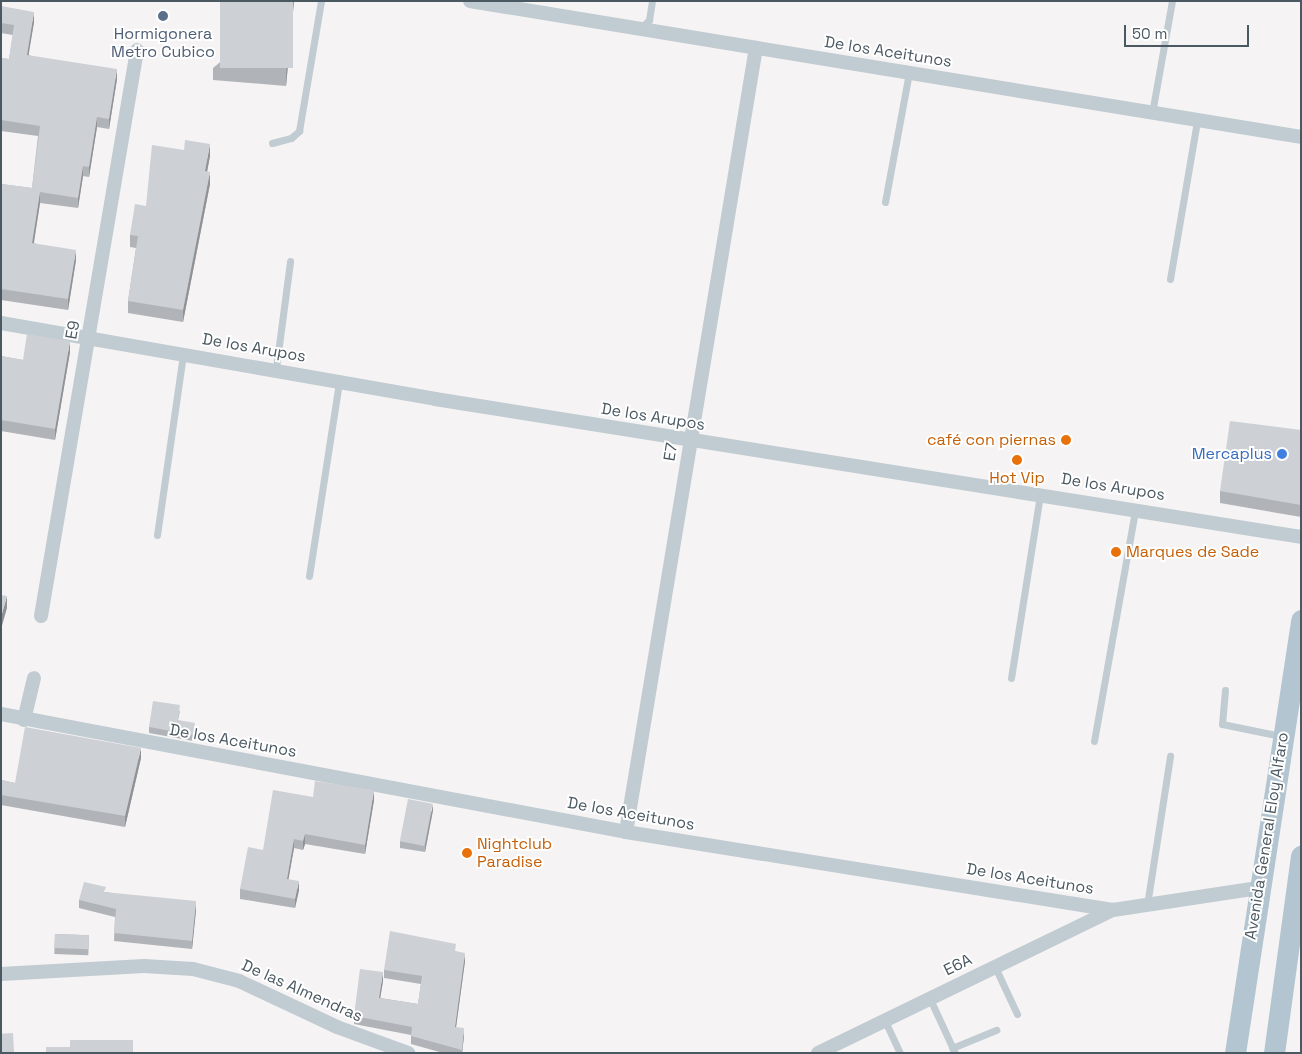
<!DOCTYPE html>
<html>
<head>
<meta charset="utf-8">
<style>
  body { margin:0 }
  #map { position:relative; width:1302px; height:1054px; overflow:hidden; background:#f5f3f3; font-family:"Space Grotesk",sans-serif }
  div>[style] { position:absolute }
  .service>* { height:7px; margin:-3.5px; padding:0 3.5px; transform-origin:3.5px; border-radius:3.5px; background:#c1cbd2 }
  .minor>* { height:14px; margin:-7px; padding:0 7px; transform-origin:7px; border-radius:7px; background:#c1cbd2 }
  .primary>* { height:21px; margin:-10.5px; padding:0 10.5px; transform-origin:10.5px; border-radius:10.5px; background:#b3c5d1 }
  .wall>* { inset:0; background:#b0b3b7; transform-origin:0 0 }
  .shaded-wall>* { inset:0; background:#909295 }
  .building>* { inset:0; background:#cdd0d5; transform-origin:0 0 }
  .dots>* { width:14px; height:14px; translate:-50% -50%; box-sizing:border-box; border:2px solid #fff; border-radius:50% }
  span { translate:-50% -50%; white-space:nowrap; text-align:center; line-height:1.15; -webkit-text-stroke:4px #fff; paint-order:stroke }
  .service-label { font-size:16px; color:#4e5e75 }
  .street-label { font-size:16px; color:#4a5861 }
  .food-label { font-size:16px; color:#c56008 }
  .right { translate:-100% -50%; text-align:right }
  .left { translate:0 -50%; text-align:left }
  .shop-label { font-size:16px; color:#366cbe }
  .frame { position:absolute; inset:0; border:2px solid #4a5861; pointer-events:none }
  .scale { position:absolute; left:1124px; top:25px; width:125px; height:22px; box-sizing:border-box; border:2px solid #4a5861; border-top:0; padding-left:6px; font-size:15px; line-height:18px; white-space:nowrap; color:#4a5861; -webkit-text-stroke:4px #fff; paint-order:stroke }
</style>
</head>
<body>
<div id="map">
  <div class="service">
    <i style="left:640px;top:29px;width:13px;rotate:-45deg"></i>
    <i style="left:649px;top:20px;width:19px;rotate:-81deg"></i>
    <i style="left:1152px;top:113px;width:114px;rotate:-79.9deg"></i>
    <i style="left:272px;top:143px;width:20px;rotate:-15deg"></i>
    <i style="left:291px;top:138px;width:11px;rotate:-41deg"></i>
    <i style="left:299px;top:131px;width:132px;rotate:-80.4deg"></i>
    <i style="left:885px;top:202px;width:131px;rotate:-79.5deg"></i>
    <i style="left:1170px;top:279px;width:160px;rotate:-80.3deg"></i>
    <i style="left:276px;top:368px;width:108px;rotate:-82.5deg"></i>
    <i style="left:157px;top:535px;width:183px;rotate:-81.8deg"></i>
    <i style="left:309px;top:576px;width:196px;rotate:-81.2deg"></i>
    <i style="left:1011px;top:678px;width:186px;rotate:-81deg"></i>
    <i style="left:1225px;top:690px;width:34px;rotate:95deg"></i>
    <i style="left:1222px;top:724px;width:60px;rotate:11.5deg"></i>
    <i style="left:1094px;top:741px;width:235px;rotate:-79.9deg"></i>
    <i style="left:1147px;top:905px;width:151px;rotate:-81.2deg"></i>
    <i style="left:995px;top:967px;width:52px;rotate:64.9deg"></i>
    <i style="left:930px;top:999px;width:60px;rotate:65.2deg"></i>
    <i style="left:885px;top:1021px;width:35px;rotate:65deg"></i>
    <i style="left:952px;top:1048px;width:48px;rotate:-22.2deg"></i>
  </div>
  <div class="minor">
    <i style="left:470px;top:1px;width:842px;rotate:9.29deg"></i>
    <i style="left:1px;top:323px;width:441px;rotate:9.9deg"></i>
    <i style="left:435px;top:399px;width:877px;rotate:9.05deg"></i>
    <i style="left:41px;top:616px;width:574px;rotate:-80.37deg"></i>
    <i style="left:1px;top:714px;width:636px;rotate:10.69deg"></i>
    <i style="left:626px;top:832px;width:493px;rotate:9.1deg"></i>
    <i style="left:1113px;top:910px;width:147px;rotate:-8.6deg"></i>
    <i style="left:24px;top:720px;width:43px;rotate:-76.6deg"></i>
    <i style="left:626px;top:832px;width:795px;rotate:-80.59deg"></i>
    <i style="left:1px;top:974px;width:143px;rotate:-3.2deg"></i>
    <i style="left:144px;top:966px;width:49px;rotate:3.5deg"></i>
    <i style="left:193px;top:969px;width:48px;rotate:14.6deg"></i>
    <i style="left:239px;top:981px;width:108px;rotate:25.1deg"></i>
    <i style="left:337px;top:1027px;width:76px;rotate:20.1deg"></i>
    <i style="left:818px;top:1053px;width:328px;rotate:-25.9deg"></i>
  </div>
  <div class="primary">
    <i style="left:1235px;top:1053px;width:438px;rotate:-81.3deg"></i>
    <i style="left:1274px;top:1053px;width:199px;rotate:-82.2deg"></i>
  </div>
  <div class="wall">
    <i style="clip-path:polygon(294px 1px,286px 86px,213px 80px,213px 68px)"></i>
    <i style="clip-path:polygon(1px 6px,34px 22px,28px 55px,117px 79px,109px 129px,97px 127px,89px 177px,83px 176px,78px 208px,40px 203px,34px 243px,76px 260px,68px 310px,1px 300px,1px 184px,32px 188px,38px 136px,1px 131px,1px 58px,9px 59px,13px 35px,1px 33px)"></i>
    <i style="clip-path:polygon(210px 156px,207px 171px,210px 184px,183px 322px,128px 313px,128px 301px,136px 248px,130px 247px,130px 235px,146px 206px)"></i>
    <i style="clip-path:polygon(70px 352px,55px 440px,1px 431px,1px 356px,23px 360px)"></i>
    <i style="clip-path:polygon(1301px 430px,1301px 517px,1220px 503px,1220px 491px)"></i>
    <i style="clip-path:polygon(180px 711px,178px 720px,195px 729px,193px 741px,149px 733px,149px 727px)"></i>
    <i style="clip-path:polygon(141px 758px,125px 827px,1px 805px,1px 780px,15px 783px)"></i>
    <i style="clip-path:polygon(313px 797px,374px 800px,365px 854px,305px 844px,303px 850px,294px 848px,288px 879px,299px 890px,295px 908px,240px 899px,240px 889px,263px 850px)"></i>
    <i style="clip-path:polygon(433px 810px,425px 852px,400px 848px,400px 841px)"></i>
    <i style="clip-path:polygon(106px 892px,196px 910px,192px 949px,114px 941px,115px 917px,79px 908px,79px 900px)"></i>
    <i style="left:55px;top:934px;width:34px;height:20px;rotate:2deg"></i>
    <i style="clip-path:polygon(456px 951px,465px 961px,456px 1027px,464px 1036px,462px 1053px,443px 1053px,411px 1044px,411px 1035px,354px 1024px,354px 1016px,383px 981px,380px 998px,418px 1004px,421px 984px,384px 978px,384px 970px)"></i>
  </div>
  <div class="shaded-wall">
    <i style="clip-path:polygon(293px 1px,294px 1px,286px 86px,286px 74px)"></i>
    <i style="clip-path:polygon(34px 12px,34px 22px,27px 65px,27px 55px)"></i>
    <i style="clip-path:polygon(117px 69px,117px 79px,109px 129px,109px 119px)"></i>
    <i style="clip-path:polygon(97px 117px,97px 127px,89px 177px,89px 167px)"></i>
    <i style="clip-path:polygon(210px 144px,210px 156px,205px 183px,205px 171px)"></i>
    <i style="clip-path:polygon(83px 166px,83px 176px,78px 208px,78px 198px)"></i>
    <i style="clip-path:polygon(210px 172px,210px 184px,183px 322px,183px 310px)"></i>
    <i style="clip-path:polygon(40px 192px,40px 203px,32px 253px,32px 243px)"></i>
    <i style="clip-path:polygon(76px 250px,76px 260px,68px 310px,68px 299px)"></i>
    <i style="clip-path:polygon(70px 341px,70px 352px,55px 440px,55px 429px)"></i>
    <i style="clip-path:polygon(7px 596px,7px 608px,1px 629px,1px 617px)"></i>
    <i style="clip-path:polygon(141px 748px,141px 758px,125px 827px,125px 816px)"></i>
    <i style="clip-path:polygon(374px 790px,374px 800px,365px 854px,365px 845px)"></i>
    <i style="clip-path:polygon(433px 804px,433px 810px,425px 852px,425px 846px)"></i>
    <i style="clip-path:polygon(305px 834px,305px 844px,303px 850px,303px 841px)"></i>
    <i style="clip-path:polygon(294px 839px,294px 848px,287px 888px,287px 879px)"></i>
    <i style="clip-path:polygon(299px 881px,299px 890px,295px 908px,295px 899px)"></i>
    <i style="clip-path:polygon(196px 901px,196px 910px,192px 949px,192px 941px)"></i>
    <i style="clip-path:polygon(465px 953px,465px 961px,455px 1035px,455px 1027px)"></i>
    <i style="clip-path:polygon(383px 972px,383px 981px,379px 1006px,379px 998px)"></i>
    <i style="clip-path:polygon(464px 1028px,464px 1036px,462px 1053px,462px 1050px)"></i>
  </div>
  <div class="building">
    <i style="left:220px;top:1px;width:73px;height:67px"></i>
    <i style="clip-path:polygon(1px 6px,34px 12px,27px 55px,117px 69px,109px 119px,97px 117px,89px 167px,83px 166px,78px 198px,40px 192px,32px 243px,76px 250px,68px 299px,1px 289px,1px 184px,32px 188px,40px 126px,1px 120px,1px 58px,9px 59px,14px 25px,1px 23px)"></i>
    <i style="clip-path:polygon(185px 140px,210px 144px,205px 171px,210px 172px,183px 310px,128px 301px,138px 236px,130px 235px,135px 204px,146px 206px,152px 145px,184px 150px)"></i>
    <i style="clip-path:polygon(27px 334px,70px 341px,55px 429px,1px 420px,1px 356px,23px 360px)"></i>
    <i style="clip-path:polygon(1230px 421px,1301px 430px,1301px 505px,1220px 491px)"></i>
    <i style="clip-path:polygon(1px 595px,7px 596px,1px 617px)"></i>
    <i style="clip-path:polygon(153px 701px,180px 705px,178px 720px,195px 723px,193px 735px,149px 727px)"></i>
    <i style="clip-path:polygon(25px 727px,141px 748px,125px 816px,1px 795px,1px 780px,15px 783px)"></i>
    <i style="clip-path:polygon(315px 781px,374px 790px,365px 845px,305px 834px,303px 841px,294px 839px,287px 879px,299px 881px,295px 899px,240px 889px,248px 847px,263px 850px,273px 790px,313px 797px)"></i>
    <i style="left:408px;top:799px;width:25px;height:43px;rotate:11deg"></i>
    <i style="clip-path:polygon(84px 882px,106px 887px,104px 892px,196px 901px,192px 941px,114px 933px,116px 909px,79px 900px)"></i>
    <i style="clip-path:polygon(390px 931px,456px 944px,455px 951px,465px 953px,455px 1027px,464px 1028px,462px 1050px,411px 1036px,412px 1027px,354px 1016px,360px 969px,383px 972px,379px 998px,418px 1004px,422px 976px,384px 970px)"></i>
    <i style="left:55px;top:934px;width:34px;height:14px;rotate:2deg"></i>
    <i style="left:13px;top:1033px;width:20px;height:12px;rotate:87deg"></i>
    <i style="clip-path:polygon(70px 1040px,133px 1040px,133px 1053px,46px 1053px,46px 1047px,70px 1047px)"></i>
  </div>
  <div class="dots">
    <i style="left:163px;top:16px;background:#5c6f8a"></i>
    <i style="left:1066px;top:440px;background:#e8710a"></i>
    <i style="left:1282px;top:454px;background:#3f7fe0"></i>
    <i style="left:1017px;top:460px;background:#e8710a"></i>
    <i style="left:1116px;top:552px;background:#e8710a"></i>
    <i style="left:467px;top:853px;background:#e8710a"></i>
  </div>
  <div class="service-label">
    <span style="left:163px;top:43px">Hormigonera<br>Metro Cubico</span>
  </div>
  <div class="street-label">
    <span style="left:888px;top:52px;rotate:9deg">De los Aceitunos</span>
    <span style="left:73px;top:330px;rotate:-80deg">E9</span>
    <span style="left:254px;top:348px;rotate:10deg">De los Arupos</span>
    <span style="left:653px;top:417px;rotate:9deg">De los Arupos</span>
    <span style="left:671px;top:452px;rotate:-81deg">E7</span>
    <span style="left:1113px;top:487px;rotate:9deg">De los Arupos</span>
    <span style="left:233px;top:741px;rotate:10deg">De los Aceitunos</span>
    <span style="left:631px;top:814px;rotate:10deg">De los Aceitunos</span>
    <span style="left:1267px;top:836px;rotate:-81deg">Avenida General Eloy Alfaro</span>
    <span style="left:1030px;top:879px;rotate:9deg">De los Aceitunos</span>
    <span style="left:958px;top:965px;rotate:-26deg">E6A</span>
    <span style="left:302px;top:991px;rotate:24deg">De las Almendras</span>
  </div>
  <div class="food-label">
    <span class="right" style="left:1056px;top:440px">café con piernas</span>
    <span style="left:1017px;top:478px">Hot Vip</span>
    <span class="left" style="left:1126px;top:552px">Marques de Sade</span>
    <span class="left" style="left:477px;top:853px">Nightclub<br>Paradise</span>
  </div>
  <div class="shop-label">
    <span class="right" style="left:1272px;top:454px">Mercaplus</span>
  </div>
  <div class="frame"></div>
  <div class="scale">50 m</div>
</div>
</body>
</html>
